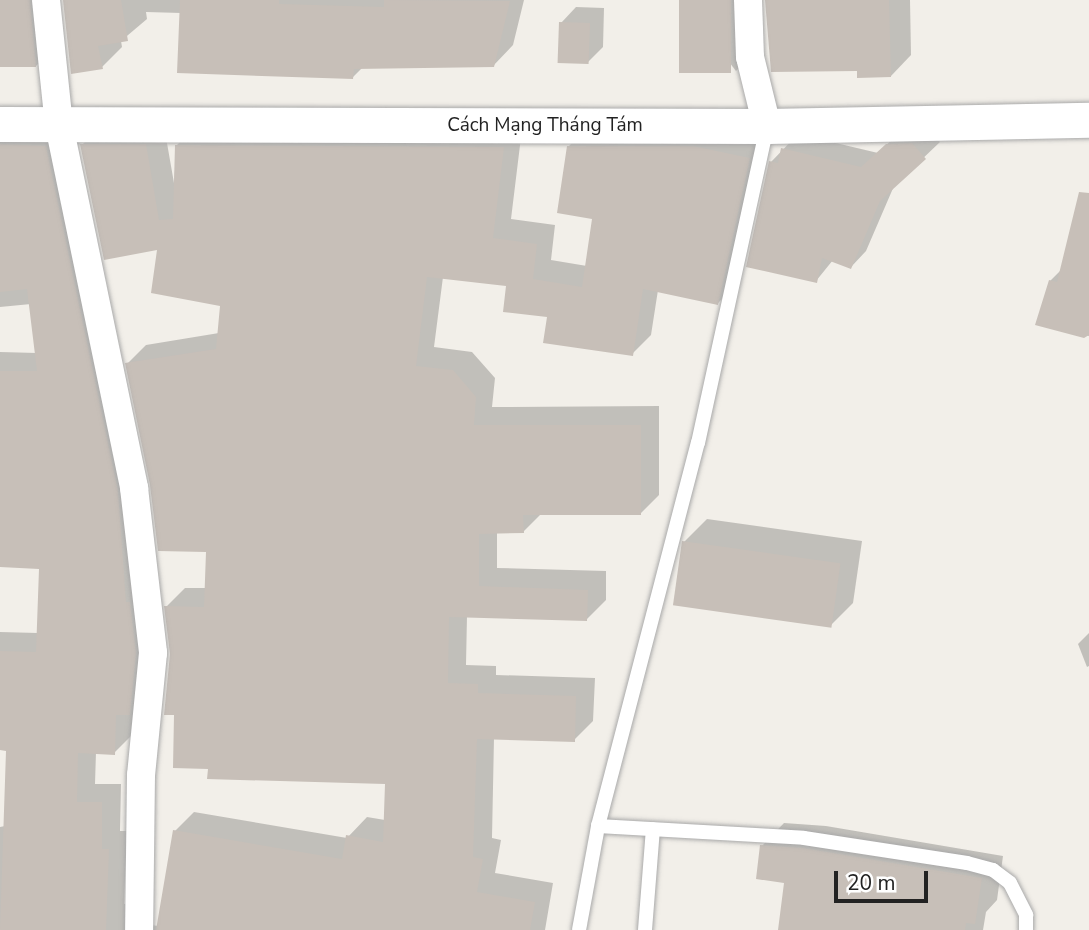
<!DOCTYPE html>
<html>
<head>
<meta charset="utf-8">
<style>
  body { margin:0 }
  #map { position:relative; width:1089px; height:930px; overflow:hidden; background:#f2efe9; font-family:"Nunito Sans",sans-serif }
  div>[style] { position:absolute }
  .shadow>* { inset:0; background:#0003 }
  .building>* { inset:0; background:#c7bfb8; transform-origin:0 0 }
  .roads { filter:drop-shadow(0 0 2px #a9a9a9) drop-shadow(0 0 2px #a9a9a9) }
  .service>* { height:14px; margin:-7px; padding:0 7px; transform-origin:7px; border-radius:7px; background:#fff }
  .minor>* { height:28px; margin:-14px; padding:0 14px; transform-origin:14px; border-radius:14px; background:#fff }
  .tertiary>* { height:35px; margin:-17.5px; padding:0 17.5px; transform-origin:17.5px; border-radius:17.5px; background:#fff }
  span { translate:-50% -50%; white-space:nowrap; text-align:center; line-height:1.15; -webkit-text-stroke:5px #fff; paint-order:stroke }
  .street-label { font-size:19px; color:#222 }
  .scale { position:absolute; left:834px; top:871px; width:94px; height:32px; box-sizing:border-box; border:4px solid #222; border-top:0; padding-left:9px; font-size:21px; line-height:24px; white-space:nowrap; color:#222; -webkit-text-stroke:5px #fff; paint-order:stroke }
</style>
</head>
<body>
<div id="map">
  <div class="shadow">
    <i style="clip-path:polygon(0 0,51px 0,56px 46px,36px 66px,0 65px)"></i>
    <i style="clip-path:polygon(64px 0,524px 0,513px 45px,493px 66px,363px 67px,353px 77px,181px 13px,146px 12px,147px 19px,121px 41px,122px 47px,102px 67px)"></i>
    <i style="clip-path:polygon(681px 0,753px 0,757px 50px,736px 71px)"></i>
    <i style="clip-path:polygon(766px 0,910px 0,911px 55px,891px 76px,859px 69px)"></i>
    <i style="clip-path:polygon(576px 7px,604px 8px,603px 47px,587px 63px,561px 23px)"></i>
    <i style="clip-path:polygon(0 121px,62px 126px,144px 583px,133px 734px,114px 753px,96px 752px,95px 784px,121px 784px,120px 831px,127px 831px,124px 904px,141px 905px,149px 925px,159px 926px,175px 831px,194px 812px,347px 838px,367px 817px,385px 820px,386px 782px,210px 767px,176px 713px,166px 607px,185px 588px,207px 588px,208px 551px,152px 484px,127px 364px,146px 345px,219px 333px,222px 305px,159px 248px,82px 145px,101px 126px,164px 126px,174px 183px,177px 145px,196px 126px,522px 129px,511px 219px,555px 225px,551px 260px,587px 266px,594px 217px,569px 146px,588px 127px,768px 139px,737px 284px,718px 303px,658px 290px,651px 335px,632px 354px,549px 316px,508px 285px,443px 277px,434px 347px,472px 352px,495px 378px,492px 407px,659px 406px,659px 495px,640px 514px,541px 514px,523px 532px,497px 532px,497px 568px,606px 571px,606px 600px,587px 619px,467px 616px,466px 665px,496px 666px,496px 675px,595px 678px,593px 721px,574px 740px,494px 738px,492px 838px,501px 840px,495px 873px,553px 883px,545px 930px,0 930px,0 827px,5px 826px,7px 749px,0 749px,0 632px,38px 633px,41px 567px,0 565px,0 352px,37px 353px,31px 304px,0 307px)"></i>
    <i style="clip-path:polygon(903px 129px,927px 129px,940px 142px,894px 186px,866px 251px,851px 267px,833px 260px,816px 281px,771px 162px,798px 134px,878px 153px)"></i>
    <i style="clip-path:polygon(1089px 206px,1089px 336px,1038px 323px,1050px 281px,1063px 268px)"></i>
    <i style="clip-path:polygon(707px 519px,862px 541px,853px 603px,830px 626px,684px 542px)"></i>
    <i style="clip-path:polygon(1089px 633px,1089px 666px,1087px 667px,1078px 644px)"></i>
    <i style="clip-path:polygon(784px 823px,826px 826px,1003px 856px,997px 900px,986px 912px,983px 930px,780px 930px,786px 881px,762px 846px)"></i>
  </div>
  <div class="building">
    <i style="clip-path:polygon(0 0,30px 0,36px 67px,0 67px)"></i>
    <i style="clip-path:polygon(63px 0,121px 0,128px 41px,98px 46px,103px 69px,71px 74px)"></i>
    <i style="clip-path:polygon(180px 0,279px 0,279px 4px,384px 7px,384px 0,510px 1px,494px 67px,354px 69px,353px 79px,177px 73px)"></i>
    <i style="left:679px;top:0;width:52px;height:73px"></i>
    <i style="clip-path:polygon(765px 0,889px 0,891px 77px,857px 78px,857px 71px,771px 72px)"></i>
    <i style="left:559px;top:22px;width:31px;height:41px;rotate:2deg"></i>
    <i style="clip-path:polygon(912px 143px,926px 159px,880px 201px,851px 269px,822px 258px,817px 283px,746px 267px,769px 161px,778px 163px,781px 148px,861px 167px,886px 144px)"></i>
    <i style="clip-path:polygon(0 144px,46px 146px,118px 491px,126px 602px,130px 602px,136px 653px,130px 715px,116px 715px,115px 755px,78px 753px,77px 802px,102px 802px,102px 849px,109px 849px,106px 930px,0 930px,6px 751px,0 750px,0 651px,36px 652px,39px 569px,0 567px,0 371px,37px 371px,27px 289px,0 292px)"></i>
    <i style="clip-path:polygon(80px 144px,146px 144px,159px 220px,173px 219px,175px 145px,504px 147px,493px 238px,537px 244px,533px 279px,582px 287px,592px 219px,557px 213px,567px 146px,693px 146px,750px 158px,718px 305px,643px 289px,633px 356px,543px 343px,547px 317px,503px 312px,506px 286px,427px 277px,416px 366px,453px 370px,476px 397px,474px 425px,641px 425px,641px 515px,523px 515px,524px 533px,479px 534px,479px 586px,588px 590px,587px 621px,449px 617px,448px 683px,478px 684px,478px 693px,576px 696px,575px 742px,477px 739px,473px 857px,483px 859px,477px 892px,535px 902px,530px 930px,156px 930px,173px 830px,342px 859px,346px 835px,383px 842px,385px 784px,207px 779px,208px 769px,173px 768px,174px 715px,164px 715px,170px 654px,164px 606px,204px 607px,206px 552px,158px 551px,150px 485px,125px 363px,216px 349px,220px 306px,151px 293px,157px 250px,104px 260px)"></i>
    <i style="clip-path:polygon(1079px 192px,1089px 193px,1089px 335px,1084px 338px,1035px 325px,1049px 280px,1057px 282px)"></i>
    <i style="left:682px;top:541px;width:160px;height:65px;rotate:8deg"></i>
    <i style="clip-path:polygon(760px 845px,803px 848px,982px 878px,975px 924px,966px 923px,965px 930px,778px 930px,784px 883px,756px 879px)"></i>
  </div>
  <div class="roads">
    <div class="service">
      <i style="left:598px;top:826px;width:206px;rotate:3.3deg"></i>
      <i style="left:804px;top:838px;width:165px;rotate:8.7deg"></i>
      <i style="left:967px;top:863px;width:27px;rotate:15deg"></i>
      <i style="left:993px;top:870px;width:21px;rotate:37deg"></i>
      <i style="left:1010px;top:883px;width:36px;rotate:63deg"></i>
      <i style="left:1026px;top:915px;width:15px;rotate:90deg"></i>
      <i style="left:579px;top:930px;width:106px;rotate:-79.6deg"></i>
      <i style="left:598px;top:826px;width:396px;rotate:-75.4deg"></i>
      <i style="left:698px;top:443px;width:323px;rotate:-77.7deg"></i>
      <i style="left:645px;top:930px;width:101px;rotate:-85.5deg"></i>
    </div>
    <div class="minor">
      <i style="left:46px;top:0;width:126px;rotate:84.1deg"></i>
      <i style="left:59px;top:125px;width:371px;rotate:78.3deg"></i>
      <i style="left:134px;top:488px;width:166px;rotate:83.4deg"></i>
      <i style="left:153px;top:653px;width:123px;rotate:95.6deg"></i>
      <i style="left:141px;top:775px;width:155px;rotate:90.7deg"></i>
      <i style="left:748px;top:0;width:57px;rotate:88deg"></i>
      <i style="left:750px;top:57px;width:71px;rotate:76.2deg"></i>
    </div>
    <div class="tertiary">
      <i style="left:0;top:124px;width:767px;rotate:0.15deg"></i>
      <i style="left:767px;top:126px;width:322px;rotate:-1.1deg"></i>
    </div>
  </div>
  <div class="street-label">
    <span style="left:545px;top:126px">Cách Mạng Tháng Tám</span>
  </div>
  <div class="scale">20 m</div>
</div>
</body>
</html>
